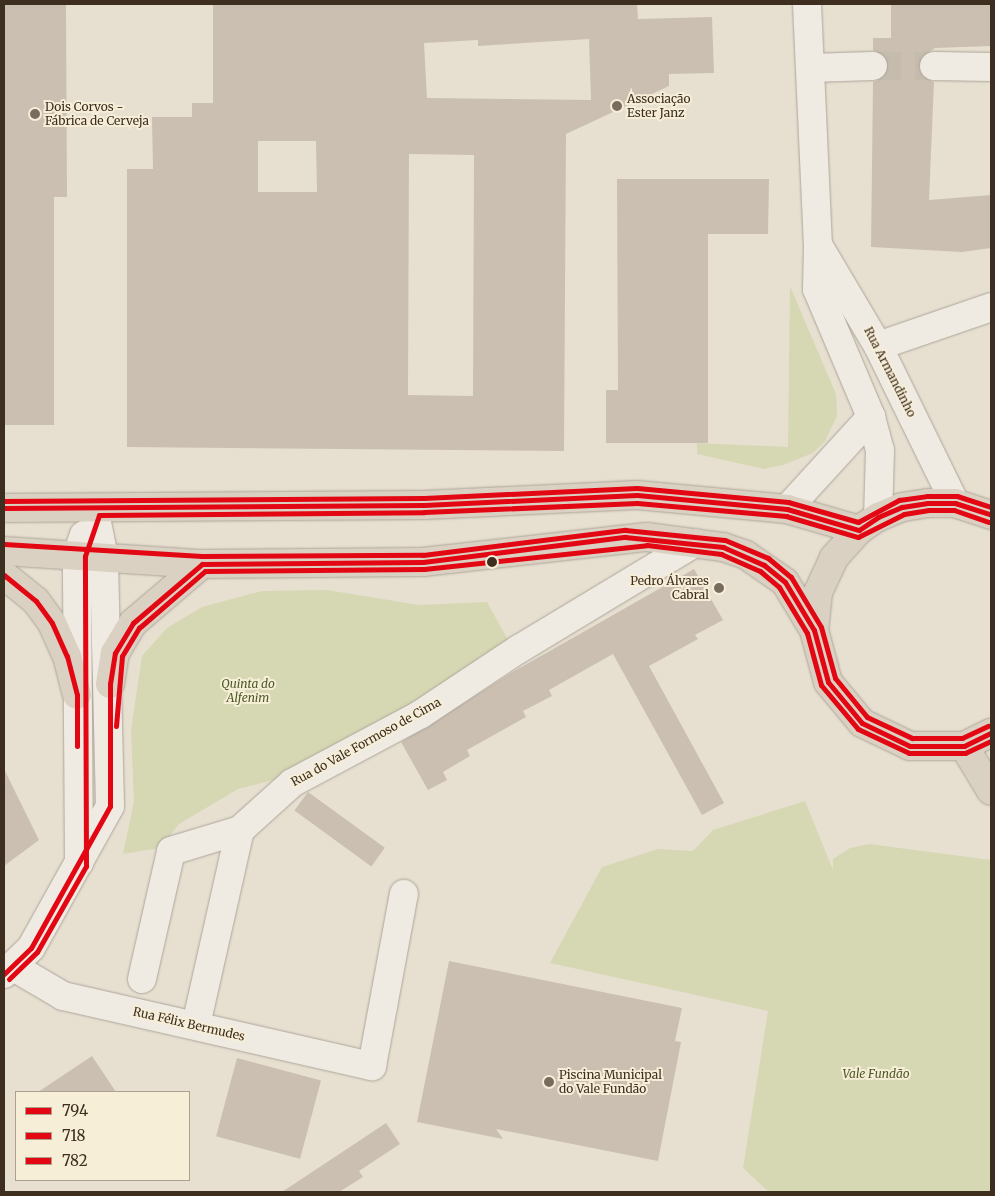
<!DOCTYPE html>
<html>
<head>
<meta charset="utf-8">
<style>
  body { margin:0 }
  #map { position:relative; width:995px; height:1196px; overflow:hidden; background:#e7e0d1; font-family:Merriweather,serif }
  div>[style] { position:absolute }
  .green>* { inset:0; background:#d6d7b3 }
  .building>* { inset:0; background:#cbbfb2; transform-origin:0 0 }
  .minor-tunnel>* { height:28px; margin-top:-14px; transform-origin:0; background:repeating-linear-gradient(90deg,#c5bcae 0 28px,transparent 0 42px) }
  .roads { filter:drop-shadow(0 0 1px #ada599) drop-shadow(0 0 1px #ada599) }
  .minor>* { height:28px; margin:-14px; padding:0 14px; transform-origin:14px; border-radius:14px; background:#efebe3 }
  .highway>* { height:28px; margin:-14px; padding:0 14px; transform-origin:14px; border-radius:14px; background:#dad1c2 }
  .bus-1>* { height:5px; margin:-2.5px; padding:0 2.5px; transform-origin:2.5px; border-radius:2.5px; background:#e30613 }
  .bus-2>* { height:5px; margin:-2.5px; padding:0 2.5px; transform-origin:2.5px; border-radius:2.5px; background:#e30613 }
  .bus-3>* { height:5px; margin:-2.5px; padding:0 2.5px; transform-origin:2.5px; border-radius:2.5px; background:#e30613 }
  .dots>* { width:14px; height:14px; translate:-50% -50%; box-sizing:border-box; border:2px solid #f7eed8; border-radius:50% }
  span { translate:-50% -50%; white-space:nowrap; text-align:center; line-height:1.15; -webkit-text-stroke:4px #f7eed8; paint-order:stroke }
  .poi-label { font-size:12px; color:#3d2e20 }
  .left { translate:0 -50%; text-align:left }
  .right { translate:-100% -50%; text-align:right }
  .street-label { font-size:12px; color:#3d2e20 }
  .park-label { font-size:12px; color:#4d5a26; font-style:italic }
  .frame { position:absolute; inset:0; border:5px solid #3d2e20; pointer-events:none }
  .legend { position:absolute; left:15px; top:1091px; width:175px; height:90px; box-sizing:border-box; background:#f7eed8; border:1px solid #ada18e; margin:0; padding:6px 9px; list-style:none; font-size:15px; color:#3d2e20 }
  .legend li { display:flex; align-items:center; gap:10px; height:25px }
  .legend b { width:25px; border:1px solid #ada18e }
</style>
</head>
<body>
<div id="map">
  <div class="green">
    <i style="clip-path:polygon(790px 286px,836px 394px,837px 416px,825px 441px,813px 453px,783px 465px,764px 469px,697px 454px,697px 443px,788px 447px)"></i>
    <i style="clip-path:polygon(327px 590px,419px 605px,487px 602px,508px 640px,476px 665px,393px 718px,285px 777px,238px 789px,179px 824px,160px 848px,123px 854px,134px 801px,131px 730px,142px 656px,167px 628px,202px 607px,262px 591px)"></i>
    <i style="clip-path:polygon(805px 801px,833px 870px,833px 859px,850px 848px,869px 844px,991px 860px,991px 1192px,769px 1192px,743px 1168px,768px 1011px,550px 963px,602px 867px,658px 849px,693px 851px,713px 830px)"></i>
  </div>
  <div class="building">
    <i style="clip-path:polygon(4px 4px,66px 4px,67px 197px,54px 197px,54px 425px,4px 425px)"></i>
    <i style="clip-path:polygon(evenodd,213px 4px,637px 4px,638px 19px,712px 17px,714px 73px,669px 74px,669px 86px,566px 134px,564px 451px,127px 447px,127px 169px,153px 169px,152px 117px,192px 117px,192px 103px,213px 103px,213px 4px,589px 39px,591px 100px,427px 98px,424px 43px,478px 40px,478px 46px,589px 39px,213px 4px,258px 141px,316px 141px,317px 192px,258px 192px,258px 141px,213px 4px,409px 154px,474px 155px,473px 396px,408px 395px,409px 154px)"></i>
    <i style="clip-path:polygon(891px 4px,991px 4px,991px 46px,935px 48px,921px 58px,918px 66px,926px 79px,934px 82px,929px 200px,991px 195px,991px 248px,962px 252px,871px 247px,873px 82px,882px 79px,889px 66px,886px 57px,873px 50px,873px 38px,891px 38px)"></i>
    <i style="clip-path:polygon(617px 179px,769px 179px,768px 234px,708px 234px,708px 443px,606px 443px,606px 390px,618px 390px)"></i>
    <i style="clip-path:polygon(694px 569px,723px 620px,695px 635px,698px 639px,649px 666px,724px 803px,702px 815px,613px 654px,549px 690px,552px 696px,523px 711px,526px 717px,467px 750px,470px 756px,443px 772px,447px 780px,428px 790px,401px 742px,511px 673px)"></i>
    <i style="clip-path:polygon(4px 769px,39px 840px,4px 866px)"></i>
    <i style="left:308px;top:792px;width:95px;height:23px;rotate:36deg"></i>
    <i style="clip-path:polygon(449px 961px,682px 1008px,675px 1041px,681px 1042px,658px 1161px,496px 1129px,503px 1139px,417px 1122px)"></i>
    <i style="clip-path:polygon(92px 1056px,116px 1092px,38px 1092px)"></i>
    <i style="left:237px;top:1058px;width:87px;height:81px;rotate:15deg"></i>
    <i style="clip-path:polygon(386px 1123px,400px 1144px,359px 1171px,363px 1177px,339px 1192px,282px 1192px)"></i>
  </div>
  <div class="minor-tunnel">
    <i style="left:873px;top:66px;width:61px"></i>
  </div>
  <div class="roads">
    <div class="minor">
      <i style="left:807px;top:4px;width:241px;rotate:87.4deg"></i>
      <i style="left:818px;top:245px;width:44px;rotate:91.3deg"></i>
      <i style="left:817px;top:289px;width:139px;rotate:67.1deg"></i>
      <i style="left:871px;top:417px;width:34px;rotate:75deg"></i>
      <i style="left:880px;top:450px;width:67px;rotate:91.7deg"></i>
      <i style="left:934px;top:66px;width:57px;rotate:1deg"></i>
      <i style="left:810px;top:68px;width:63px;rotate:-1.8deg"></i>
      <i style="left:818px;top:245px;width:117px;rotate:59.3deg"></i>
      <i style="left:878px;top:346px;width:175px;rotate:63.9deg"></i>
      <i style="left:878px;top:346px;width:120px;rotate:-19deg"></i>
      <i style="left:787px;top:509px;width:125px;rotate:-47.6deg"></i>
      <i style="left:79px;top:863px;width:308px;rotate:-90.4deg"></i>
      <i style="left:77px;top:555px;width:21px;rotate:-71deg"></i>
      <i style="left:12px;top:966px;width:59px;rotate:30.5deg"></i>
      <i style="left:63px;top:996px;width:317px;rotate:12.8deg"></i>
      <i style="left:372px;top:1066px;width:175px;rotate:-79.5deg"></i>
      <i style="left:4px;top:974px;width:37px;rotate:-44deg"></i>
      <i style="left:31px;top:948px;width:162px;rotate:-60.9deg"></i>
      <i style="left:110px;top:806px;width:249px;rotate:-91.4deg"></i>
      <i style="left:104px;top:557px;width:50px;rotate:-101.5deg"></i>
      <i style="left:142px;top:979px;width:131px;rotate:-77.2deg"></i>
      <i style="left:171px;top:851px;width:72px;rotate:-16.9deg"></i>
      <i style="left:196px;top:1025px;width:200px;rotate:-77.3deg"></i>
      <i style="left:240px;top:830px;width:70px;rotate:-42.1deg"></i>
      <i style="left:292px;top:783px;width:146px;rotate:-28.1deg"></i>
      <i style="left:421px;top:714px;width:118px;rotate:-33.6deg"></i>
      <i style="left:519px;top:649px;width:205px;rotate:-31.1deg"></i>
    </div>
    <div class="highway">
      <i style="left:4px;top:508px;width:420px;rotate:-0.4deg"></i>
      <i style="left:424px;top:505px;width:213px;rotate:-2.7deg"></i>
      <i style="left:637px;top:495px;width:151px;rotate:5.3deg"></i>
      <i style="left:787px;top:509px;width:75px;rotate:16.3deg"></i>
      <i style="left:991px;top:515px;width:38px;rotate:-162deg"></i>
      <i style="left:955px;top:503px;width:27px;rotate:180deg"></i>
      <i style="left:928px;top:503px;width:26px;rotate:171deg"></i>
      <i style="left:902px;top:507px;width:26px;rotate:157deg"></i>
      <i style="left:878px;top:517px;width:23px;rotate:146deg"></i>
      <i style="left:859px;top:530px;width:38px;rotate:132deg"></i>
      <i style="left:834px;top:558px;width:38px;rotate:115deg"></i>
      <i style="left:818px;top:593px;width:37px;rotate:96deg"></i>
      <i style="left:814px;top:630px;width:54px;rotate:74.9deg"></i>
      <i style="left:828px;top:682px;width:53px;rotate:50.3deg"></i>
      <i style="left:862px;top:723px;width:53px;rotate:25.6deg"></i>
      <i style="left:910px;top:746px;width:54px"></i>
      <i style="left:964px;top:746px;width:30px;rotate:-26deg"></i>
      <i style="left:4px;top:551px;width:198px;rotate:3.8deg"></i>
      <i style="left:202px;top:564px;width:221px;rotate:-0.5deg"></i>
      <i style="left:423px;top:562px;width:225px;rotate:-6.4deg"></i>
      <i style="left:647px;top:537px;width:77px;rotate:7.5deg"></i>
      <i style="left:723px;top:547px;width:24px;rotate:19deg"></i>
      <i style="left:746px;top:555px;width:47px;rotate:34.7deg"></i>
      <i style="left:785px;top:582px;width:56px;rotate:58.9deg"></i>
      <i style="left:4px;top:575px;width:41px;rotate:39.1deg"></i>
      <i style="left:36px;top:601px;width:27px;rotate:54deg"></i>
      <i style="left:52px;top:623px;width:36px;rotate:66deg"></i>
      <i style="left:67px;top:656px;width:40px;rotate:75.6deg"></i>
      <i style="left:110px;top:684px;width:31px;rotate:-81deg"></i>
      <i style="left:115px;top:653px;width:35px;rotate:-59deg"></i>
      <i style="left:133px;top:623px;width:91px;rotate:-40.5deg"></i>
      <i style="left:964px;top:746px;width:52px;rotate:59deg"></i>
    </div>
  </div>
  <div class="bus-1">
    <i style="left:4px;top:508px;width:420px;rotate:-0.4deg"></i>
    <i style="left:424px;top:505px;width:213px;rotate:-2.7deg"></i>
    <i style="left:637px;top:495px;width:151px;rotate:5.3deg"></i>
    <i style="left:787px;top:509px;width:75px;rotate:16.3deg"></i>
    <i style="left:859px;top:530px;width:23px;rotate:-34deg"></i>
    <i style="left:878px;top:517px;width:26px;rotate:-23deg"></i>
    <i style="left:902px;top:507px;width:26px;rotate:-9deg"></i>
    <i style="left:928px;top:503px;width:27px"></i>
    <i style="left:955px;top:503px;width:38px;rotate:18deg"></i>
    <i style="left:4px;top:575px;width:41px;rotate:39.1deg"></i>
    <i style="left:36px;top:601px;width:27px;rotate:54deg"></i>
    <i style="left:52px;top:623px;width:36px;rotate:66deg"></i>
    <i style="left:67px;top:656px;width:40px;rotate:75.6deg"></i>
    <i style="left:77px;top:695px;width:51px;rotate:90deg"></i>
    <i style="left:4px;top:974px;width:37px;rotate:-44deg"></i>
    <i style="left:31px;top:948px;width:162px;rotate:-60.9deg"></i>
    <i style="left:110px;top:806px;width:122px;rotate:-90deg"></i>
    <i style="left:110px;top:684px;width:31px;rotate:-81deg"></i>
    <i style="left:115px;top:653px;width:35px;rotate:-59deg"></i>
    <i style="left:133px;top:623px;width:91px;rotate:-40.5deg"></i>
    <i style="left:202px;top:564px;width:221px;rotate:-0.5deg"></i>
    <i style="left:423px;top:562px;width:204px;rotate:-7.1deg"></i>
    <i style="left:625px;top:537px;width:99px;rotate:5.8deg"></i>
    <i style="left:723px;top:547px;width:45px;rotate:23.7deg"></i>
    <i style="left:764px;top:565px;width:27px;rotate:39deg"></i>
    <i style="left:785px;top:582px;width:56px;rotate:58.9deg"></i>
    <i style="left:814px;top:630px;width:54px;rotate:74.9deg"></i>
    <i style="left:828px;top:682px;width:53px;rotate:50.3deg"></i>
    <i style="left:862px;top:723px;width:53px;rotate:25.6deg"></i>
    <i style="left:910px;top:746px;width:54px"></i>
    <i style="left:964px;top:746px;width:30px;rotate:-26deg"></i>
  </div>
  <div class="bus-2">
    <i style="left:116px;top:726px;width:70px;rotate:-85.1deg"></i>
    <i style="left:122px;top:656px;width:33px;rotate:-59deg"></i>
    <i style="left:139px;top:628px;width:87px;rotate:-40.8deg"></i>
    <i style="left:205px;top:571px;width:219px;rotate:-0.5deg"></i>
    <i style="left:424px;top:569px;width:224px;rotate:-6.1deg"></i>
    <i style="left:647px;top:545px;width:75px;rotate:6.9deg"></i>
    <i style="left:721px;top:554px;width:43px;rotate:23.6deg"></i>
    <i style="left:760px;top:571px;width:25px;rotate:40deg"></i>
    <i style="left:779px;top:587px;width:54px;rotate:58.7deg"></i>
    <i style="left:807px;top:633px;width:54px;rotate:74.9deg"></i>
    <i style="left:821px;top:685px;width:57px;rotate:49.9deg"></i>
    <i style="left:858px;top:729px;width:56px;rotate:25.2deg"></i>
    <i style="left:909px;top:753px;width:56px"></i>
    <i style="left:965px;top:753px;width:29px;rotate:-25deg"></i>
    <i style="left:9px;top:979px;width:39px;rotate:-44deg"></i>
    <i style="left:37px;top:952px;width:99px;rotate:-60.3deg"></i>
    <i style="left:86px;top:866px;width:310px;rotate:-90.2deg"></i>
    <i style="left:85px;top:556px;width:43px;rotate:-71.1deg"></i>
    <i style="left:99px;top:515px;width:325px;rotate:-0.5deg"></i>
    <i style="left:424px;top:512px;width:213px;rotate:-2.4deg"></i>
    <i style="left:637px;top:503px;width:150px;rotate:5deg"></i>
    <i style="left:786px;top:516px;width:75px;rotate:16.3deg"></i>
    <i style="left:858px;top:537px;width:51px;rotate:-26.6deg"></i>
    <i style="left:904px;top:514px;width:25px;rotate:-9deg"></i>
    <i style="left:929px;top:510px;width:25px"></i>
    <i style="left:954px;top:510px;width:37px;rotate:19deg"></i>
  </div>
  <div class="bus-3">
    <i style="left:4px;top:501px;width:420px;rotate:-0.4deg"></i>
    <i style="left:424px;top:498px;width:213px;rotate:-2.7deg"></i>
    <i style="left:637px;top:488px;width:152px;rotate:5.3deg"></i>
    <i style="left:788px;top:502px;width:73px;rotate:15.9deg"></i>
    <i style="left:858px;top:522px;width:47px;rotate:-28.2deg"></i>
    <i style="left:899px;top:500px;width:28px;rotate:-8deg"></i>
    <i style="left:927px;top:496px;width:30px"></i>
    <i style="left:957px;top:496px;width:36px;rotate:18deg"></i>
    <i style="left:4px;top:544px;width:198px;rotate:3.5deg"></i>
    <i style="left:202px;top:556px;width:221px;rotate:-0.3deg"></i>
    <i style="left:423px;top:555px;width:204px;rotate:-7.1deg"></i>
    <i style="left:625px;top:530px;width:100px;rotate:5.7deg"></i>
    <i style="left:725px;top:540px;width:47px;rotate:22.7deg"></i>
    <i style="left:768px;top:558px;width:30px;rotate:40deg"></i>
    <i style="left:791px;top:577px;width:58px;rotate:59deg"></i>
    <i style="left:821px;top:627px;width:53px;rotate:74.6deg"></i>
    <i style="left:835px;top:678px;width:50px;rotate:50.6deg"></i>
    <i style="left:867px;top:717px;width:50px;rotate:25deg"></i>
    <i style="left:912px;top:738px;width:50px"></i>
    <i style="left:962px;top:738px;width:29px;rotate:-25deg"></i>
  </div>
  <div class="dots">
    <i style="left:617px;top:106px;background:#786c5e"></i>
    <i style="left:35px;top:114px;background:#786c5e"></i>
    <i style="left:492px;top:562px;background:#3d2e20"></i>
    <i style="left:719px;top:588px;background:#786c5e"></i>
    <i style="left:549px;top:1082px;background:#786c5e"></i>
  </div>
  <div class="poi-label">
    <span class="left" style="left:627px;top:106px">Associação<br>Ester Janz</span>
    <span class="left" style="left:45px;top:114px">Dois Corvos -<br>Fábrica de Cerveja</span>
    <span class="right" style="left:709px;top:588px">Pedro Álvares<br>Cabral</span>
    <span class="left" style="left:559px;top:1082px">Piscina Municipal<br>do Vale Fundão</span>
  </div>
  <div class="street-label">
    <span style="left:890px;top:372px;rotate:63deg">Rua Armandinho</span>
    <span style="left:366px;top:742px;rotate:-29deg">Rua do Vale Formoso de Cima</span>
    <span style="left:189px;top:1024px;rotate:13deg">Rua Félix Bermudes</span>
  </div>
  <div class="park-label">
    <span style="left:248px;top:691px">Quinta do<br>Alfenim</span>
    <span style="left:876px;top:1074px">Vale Fundão</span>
  </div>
  <div class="frame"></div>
  <ul class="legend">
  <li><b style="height:6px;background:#e30613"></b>794</li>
  <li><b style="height:6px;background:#e30613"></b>718</li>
  <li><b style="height:6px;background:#e30613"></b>782</li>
  </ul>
</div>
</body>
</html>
